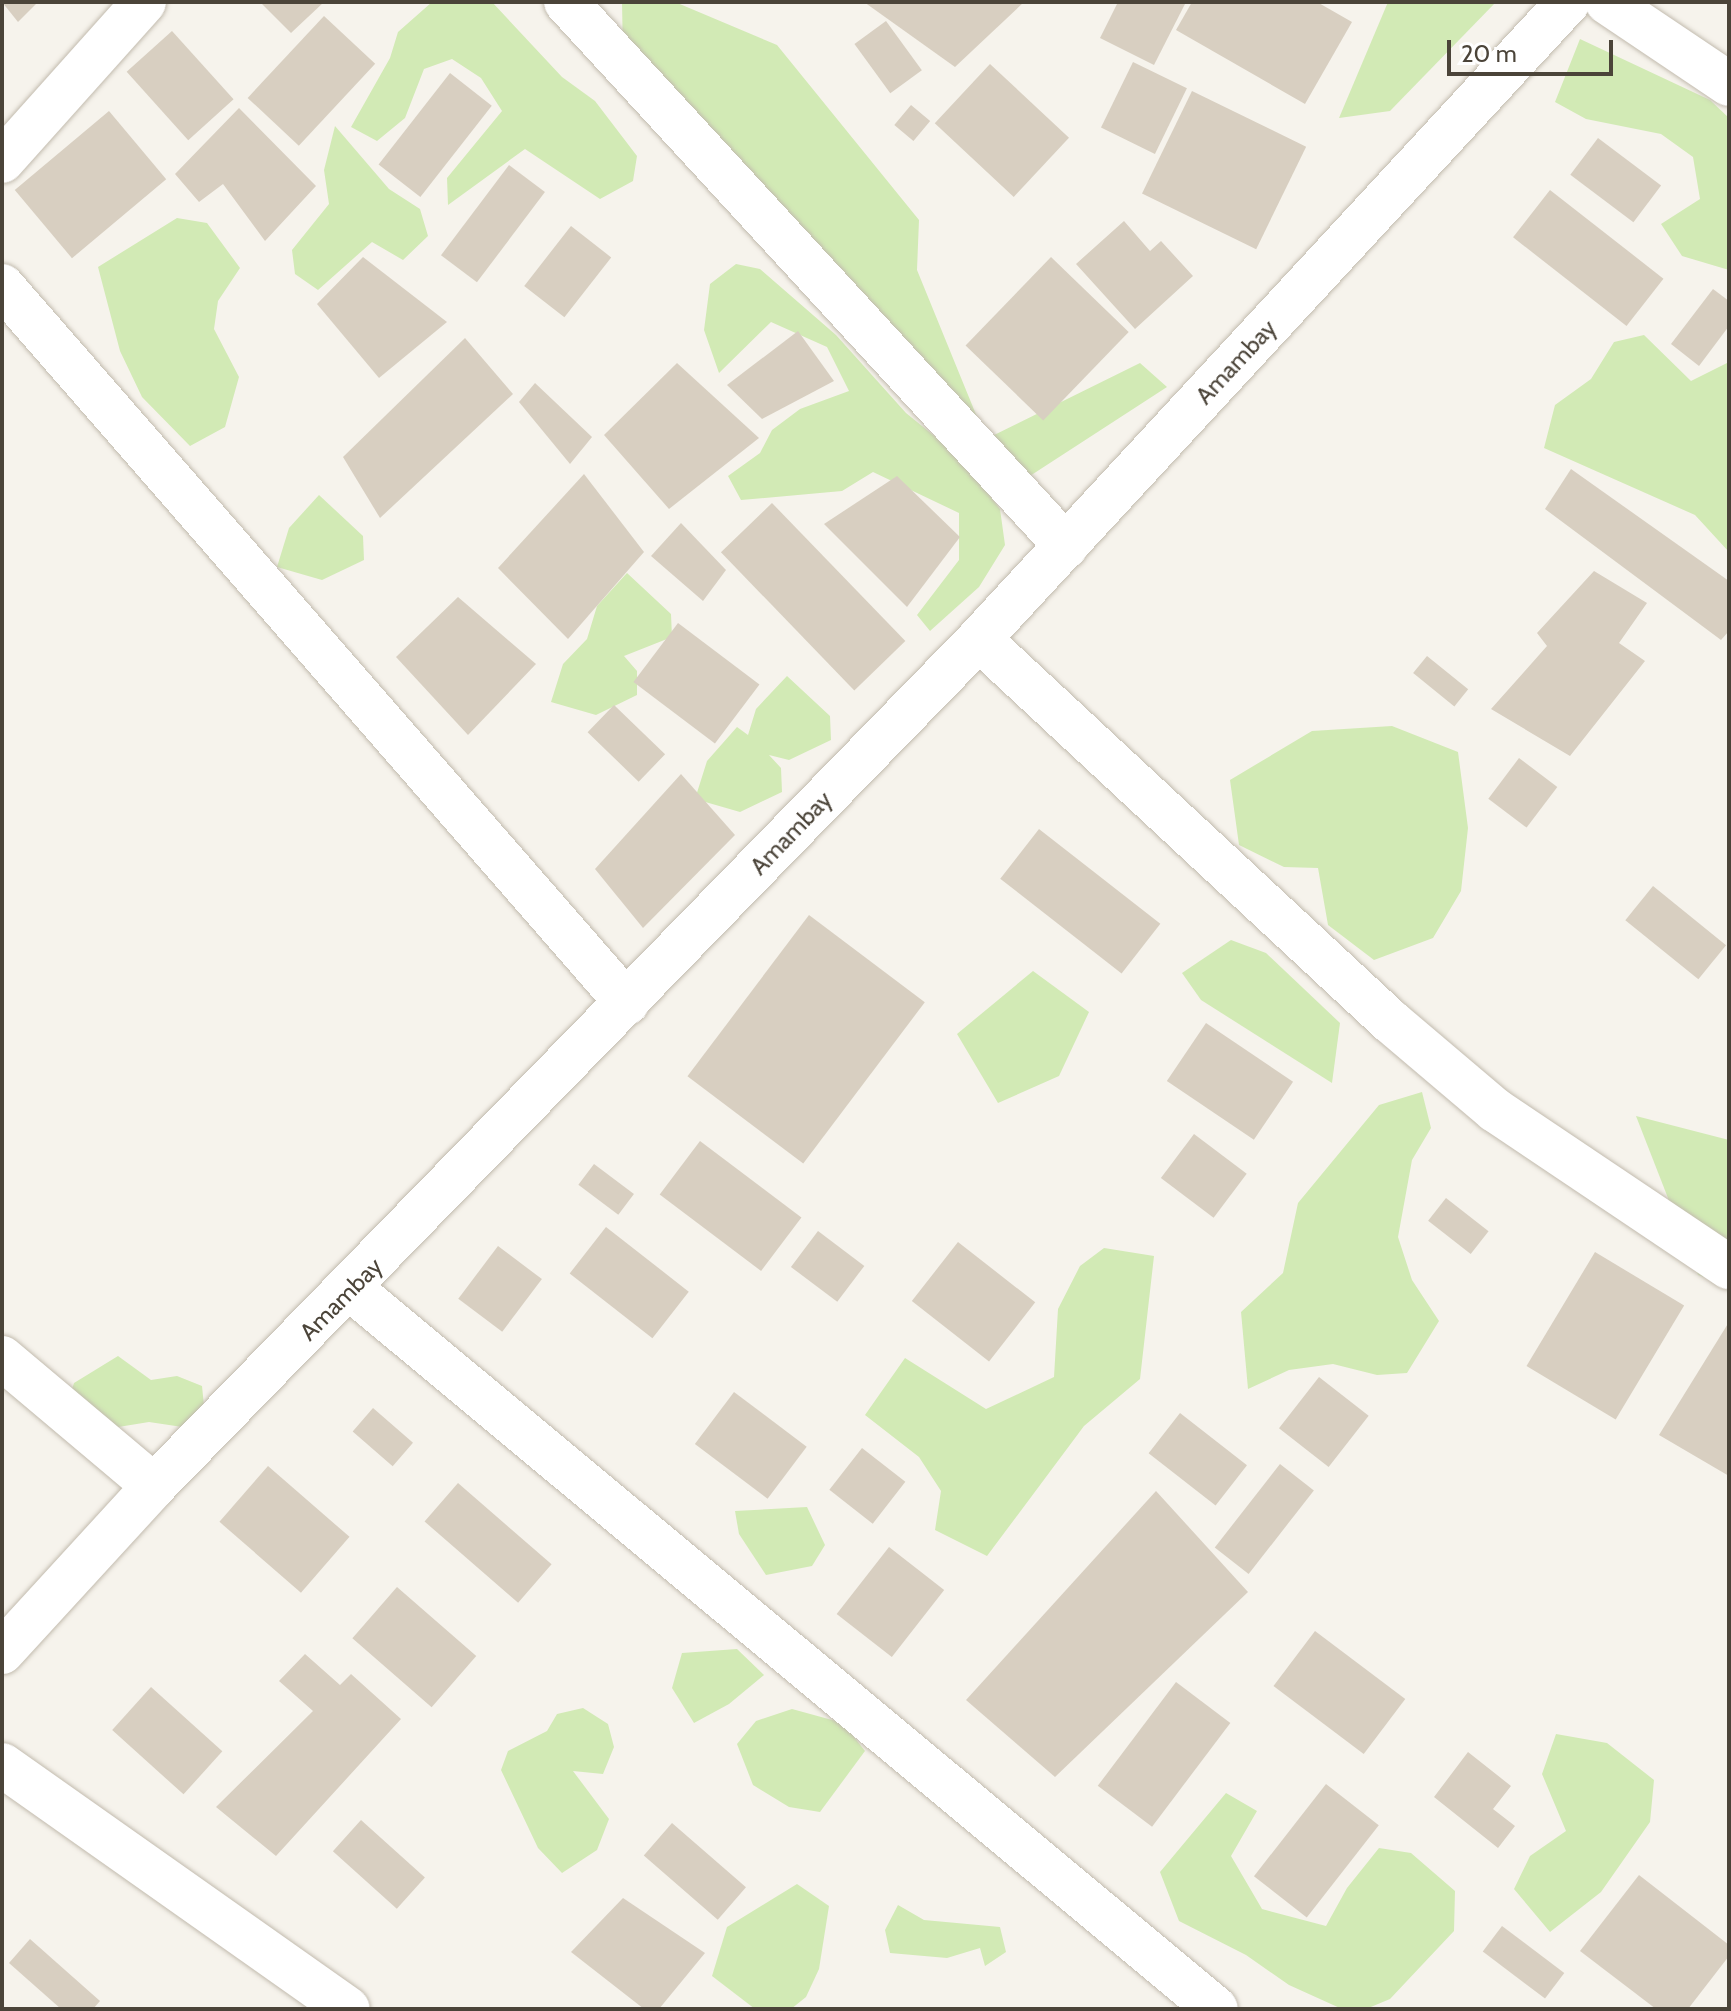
<!DOCTYPE html>
<html>
<head>
<meta charset="utf-8">
<style>
  body { margin:0 }
  #map { position:relative; width:1731px; height:2011px; overflow:hidden; background:#f6f3ec; font-family:Cabin,sans-serif }
  div>[style] { position:absolute }
  .green>* { inset:0; background:#d2eab5 }
  .building>* { inset:0; background:#d8cfc1; transform-origin:0 0 }
  .roads { filter:drop-shadow(0 0 2px #c2bbae) drop-shadow(0 0 2px #c2bbae) }
  .minor>* { height:44px; margin:-22px; padding:0 22px; transform-origin:22px; border-radius:22px; background:#fff }
  .tertiary>* { height:44px; margin:-22px; padding:0 22px; transform-origin:22px; border-radius:22px; background:#fff }
  span { translate:-50% -50%; white-space:nowrap; text-align:center; line-height:1.15; -webkit-text-stroke:6px #fff; paint-order:stroke }
  .street-label { font-size:24px; color:#4b4439 }
  .frame { position:absolute; inset:0; border:4px solid #4b4439; pointer-events:none }
  .scale { position:absolute; left:1447px; top:40px; width:166px; height:36px; box-sizing:border-box; border:4px solid #4b4439; border-top:0; padding-left:10px; font-size:24px; line-height:28px; white-space:nowrap; color:#4b4439; -webkit-text-stroke:6px #fff; paint-order:stroke }
</style>
</head>
<body>
<div id="map">
  <div class="green">
    <i style="clip-path:polygon(432px 2px,492px 2px,562px 77px,595px 101px,637px 156px,633px 181px,600px 199px,525px 149px,448px 205px,447px 178px,502px 111px,481px 78px,452px 59px,424px 69px,405px 118px,377px 141px,351px 127px,390px 58px,398px 32px)"></i>
    <i style="clip-path:polygon(622px 2px,675px 2px,777px 45px,919px 220px,917px 270px,986px 439px,1140px 363px,1167px 387px,1013px 487px,623px 57px)"></i>
    <i style="clip-path:polygon(1388px 2px,1496px 2px,1390px 111px,1339px 118px)"></i>
    <i style="clip-path:polygon(1580px 39px,1710px 100px,1729px 118px,1729px 270px,1682px 256px,1661px 224px,1700px 199px,1693px 157px,1661px 134px,1586px 119px,1555px 102px)"></i>
    <i style="clip-path:polygon(335px 126px,389px 189px,420px 209px,428px 236px,403px 260px,372px 242px,318px 290px,295px 274px,292px 250px,329px 204px,324px 170px)"></i>
    <i style="clip-path:polygon(177px 218px,207px 223px,240px 268px,218px 301px,214px 329px,239px 377px,225px 427px,190px 446px,142px 397px,120px 351px,98px 267px)"></i>
    <i style="clip-path:polygon(736px 264px,760px 269px,836px 335px,906px 413px,959px 456px,1000px 509px,1005px 545px,979px 587px,930px 631px,917px 615px,959px 560px,959px 513px,873px 472px,842px 491px,741px 500px,728px 476px,760px 453px,772px 430px,800px 409px,849px 391px,827px 347px,771px 322px,719px 373px,704px 330px,710px 284px)"></i>
    <i style="clip-path:polygon(1644px 335px,1691px 381px,1729px 362px,1729px 552px,1695px 515px,1544px 448px,1555px 405px,1591px 379px,1614px 342px)"></i>
    <i style="clip-path:polygon(319px 495px,363px 536px,364px 560px,322px 580px,277px 567px,289px 528px)"></i>
    <i style="clip-path:polygon(627px 573px,671px 614px,672px 637px,624px 656px,637px 671px,637px 695px,596px 715px,551px 702px,563px 664px,587px 639px,597px 606px)"></i>
    <i style="clip-path:polygon(787px 676px,830px 716px,831px 740px,789px 760px,769px 755px,781px 768px,782px 792px,740px 812px,695px 799px,707px 761px,737px 727px,748px 735px,756px 709px)"></i>
    <i style="clip-path:polygon(1392px 726px,1458px 752px,1468px 828px,1461px 891px,1433px 938px,1374px 960px,1328px 925px,1318px 868px,1284px 867px,1239px 845px,1230px 780px,1312px 731px)"></i>
    <i style="clip-path:polygon(1231px 940px,1266px 953px,1340px 1023px,1332px 1083px,1201px 1000px,1182px 973px)"></i>
    <i style="clip-path:polygon(1033px 971px,1089px 1012px,1059px 1076px,998px 1103px,957px 1034px)"></i>
    <i style="clip-path:polygon(1422px 1092px,1431px 1128px,1412px 1160px,1398px 1237px,1412px 1280px,1439px 1321px,1407px 1373px,1377px 1375px,1333px 1364px,1289px 1370px,1248px 1389px,1241px 1312px,1283px 1273px,1298px 1203px,1379px 1105px)"></i>
    <i style="clip-path:polygon(1636px 1116px,1729px 1140px,1729px 1286px,1698px 1275px)"></i>
    <i style="clip-path:polygon(1104px 1248px,1154px 1256px,1140px 1379px,1084px 1426px,987px 1556px,935px 1530px,941px 1491px,919px 1457px,865px 1415px,905px 1358px,986px 1409px,1054px 1377px,1058px 1309px,1080px 1266px)"></i>
    <i style="clip-path:polygon(118px 1356px,151px 1380px,177px 1376px,202px 1386px,204px 1406px,189px 1428px,149px 1422px,106px 1429px,71px 1392px,74px 1383px)"></i>
    <i style="clip-path:polygon(807px 1507px,825px 1545px,812px 1566px,766px 1575px,739px 1534px,735px 1511px)"></i>
    <i style="clip-path:polygon(737px 1649px,764px 1675px,729px 1704px,694px 1723px,672px 1688px,682px 1653px)"></i>
    <i style="clip-path:polygon(583px 1708px,608px 1724px,614px 1747px,603px 1774px,573px 1771px,609px 1819px,597px 1850px,562px 1873px,538px 1848px,501px 1770px,508px 1751px,547px 1731px,557px 1714px)"></i>
    <i style="clip-path:polygon(792px 1709px,843px 1723px,865px 1751px,820px 1812px,789px 1807px,753px 1785px,737px 1744px,756px 1721px)"></i>
    <i style="clip-path:polygon(1556px 1734px,1607px 1743px,1654px 1780px,1650px 1822px,1601px 1892px,1550px 1932px,1514px 1889px,1530px 1856px,1566px 1831px,1542px 1774px)"></i>
    <i style="clip-path:polygon(1226px 1793px,1257px 1811px,1231px 1856px,1262px 1909px,1326px 1926px,1347px 1888px,1379px 1848px,1411px 1853px,1455px 1891px,1454px 1931px,1390px 1999px,1366px 2009px,1342px 2009px,1289px 1985px,1246px 1955px,1179px 1921px,1160px 1872px)"></i>
    <i style="clip-path:polygon(797px 1884px,829px 1906px,819px 1969px,806px 1997px,791px 2009px,755px 2009px,712px 1976px,727px 1927px)"></i>
    <i style="clip-path:polygon(898px 1905px,924px 1920px,1000px 1927px,1006px 1952px,985px 1966px,980px 1948px,947px 1958px,890px 1953px,885px 1930px)"></i>
  </div>
  <div class="building">
    <i style="clip-path:polygon(2px 2px,38px 2px,18px 22px)"></i>
    <i style="clip-path:polygon(260px 2px,324px 2px,291px 33px)"></i>
    <i style="clip-path:polygon(864px 2px,1024px 2px,955px 67px)"></i>
    <i style="clip-path:polygon(1118px 2px,1186px 2px,1154px 65px,1100px 38px)"></i>
    <i style="clip-path:polygon(1192px 2px,1317px 2px,1352px 22px,1305px 104px,1176px 30px)"></i>
    <i style="left:324px;top:16px;width:70px;height:112px;rotate:43deg"></i>
    <i style="left:886px;top:21px;width:61px;height:39px;rotate:54deg"></i>
    <i style="left:172px;top:31px;width:92px;height:61px;rotate:48deg"></i>
    <i style="left:1133px;top:62px;width:60px;height:73px;rotate:26deg"></i>
    <i style="left:990px;top:64px;width:108px;height:81px;rotate:43deg"></i>
    <i style="left:450px;top:73px;width:53px;height:116px;rotate:38deg"></i>
    <i style="left:1192px;top:91px;width:127px;height:114px;rotate:26deg"></i>
    <i style="left:911px;top:105px;width:25px;height:26px;rotate:40deg"></i>
    <i style="clip-path:polygon(239px 108px,316px 186px,265px 241px,223px 184px,199px 202px,175px 174px)"></i>
    <i style="left:109px;top:111px;width:89px;height:123px;rotate:50deg"></i>
    <i style="left:1598px;top:138px;width:79px;height:46px;rotate:37deg"></i>
    <i style="left:509px;top:165px;width:45px;height:113px;rotate:37deg"></i>
    <i style="left:1550px;top:190px;width:144px;height:60px;rotate:38deg"></i>
    <i style="clip-path:polygon(1124px 221px,1150px 251px,1161px 241px,1193px 276px,1135px 329px,1076px 264px)"></i>
    <i style="left:571px;top:226px;width:51px;height:76px;rotate:38deg"></i>
    <i style="clip-path:polygon(363px 257px,447px 322px,379px 378px,317px 304px)"></i>
    <i style="left:1051px;top:257px;width:108px;height:123px;rotate:44deg"></i>
    <i style="clip-path:polygon(1713px 289px,1729px 301px,1729px 326px,1699px 366px,1671px 344px)"></i>
    <i style="clip-path:polygon(798px 331px,834px 381px,762px 419px,727px 385px)"></i>
    <i style="clip-path:polygon(465px 338px,513px 394px,380px 518px,343px 457px)"></i>
    <i style="clip-path:polygon(677px 363px,759px 438px,669px 509px,604px 435px)"></i>
    <i style="clip-path:polygon(535px 383px,592px 437px,570px 464px,519px 402px)"></i>
    <i style="clip-path:polygon(1571px 469px,1729px 581px,1729px 631px,1721px 640px,1545px 509px)"></i>
    <i style="clip-path:polygon(584px 474px,644px 552px,568px 639px,498px 568px)"></i>
    <i style="clip-path:polygon(897px 476px,960px 537px,907px 607px,824px 524px)"></i>
    <i style="left:772px;top:503px;width:192px;height:71px;rotate:46deg"></i>
    <i style="clip-path:polygon(681px 523px,726px 570px,703px 601px,651px 556px)"></i>
    <i style="clip-path:polygon(1594px 571px,1647px 603px,1619px 643px,1645px 661px,1570px 756px,1491px 709px,1547px 646px,1537px 633px)"></i>
    <i style="clip-path:polygon(458px 597px,536px 664px,468px 735px,396px 657px)"></i>
    <i style="left:678px;top:623px;width:102px;height:74px;rotate:37deg"></i>
    <i style="left:1427px;top:656px;width:53px;height:22px;rotate:39deg"></i>
    <i style="left:614px;top:705px;width:71px;height:38px;rotate:44deg"></i>
    <i style="left:1519px;top:758px;width:48px;height:51px;rotate:37deg"></i>
    <i style="clip-path:polygon(681px 774px,735px 835px,643px 928px,595px 869px)"></i>
    <i style="left:1039px;top:829px;width:154px;height:63px;rotate:38deg"></i>
    <i style="left:1653px;top:886px;width:94px;height:44px;rotate:39deg"></i>
    <i style="left:809px;top:915px;width:145px;height:202px;rotate:37deg"></i>
    <i style="left:1206px;top:1023px;width:105px;height:70px;rotate:34deg"></i>
    <i style="left:1194px;top:1134px;width:66px;height:55px;rotate:37deg"></i>
    <i style="left:700px;top:1141px;width:127px;height:67px;rotate:37deg"></i>
    <i style="left:594px;top:1164px;width:50px;height:26px;rotate:37deg"></i>
    <i style="left:1446px;top:1198px;width:54px;height:29px;rotate:38deg"></i>
    <i style="left:606px;top:1227px;width:105px;height:59px;rotate:38deg"></i>
    <i style="left:818px;top:1231px;width:58px;height:45px;rotate:37deg"></i>
    <i style="left:958px;top:1242px;width:98px;height:75px;rotate:38deg"></i>
    <i style="left:498px;top:1246px;width:55px;height:66px;rotate:37deg"></i>
    <i style="left:1595px;top:1252px;width:104px;height:133px;rotate:31deg"></i>
    <i style="clip-path:polygon(1729px 1322px,1729px 1476px,1659px 1435px)"></i>
    <i style="left:1319px;top:1377px;width:63px;height:65px;rotate:38deg"></i>
    <i style="left:734px;top:1392px;width:91px;height:65px;rotate:37deg"></i>
    <i style="left:373px;top:1408px;width:53px;height:31px;rotate:41deg"></i>
    <i style="left:1180px;top:1413px;width:85px;height:51px;rotate:38deg"></i>
    <i style="left:862px;top:1448px;width:55px;height:53px;rotate:38deg"></i>
    <i style="left:1280px;top:1464px;width:43px;height:106px;rotate:38deg"></i>
    <i style="left:268px;top:1466px;width:108px;height:74px;rotate:41deg"></i>
    <i style="left:458px;top:1483px;width:124px;height:51px;rotate:41deg"></i>
    <i style="clip-path:polygon(1156px 1491px,1248px 1592px,1055px 1777px,966px 1700px)"></i>
    <i style="left:889px;top:1547px;width:70px;height:85px;rotate:38deg"></i>
    <i style="left:397px;top:1587px;width:105px;height:68px;rotate:41deg"></i>
    <i style="left:1315px;top:1631px;width:113px;height:69px;rotate:37deg"></i>
    <i style="clip-path:polygon(305px 1654px,340px 1685px,351px 1674px,401px 1719px,276px 1856px,216px 1807px,313px 1711px,279px 1681px)"></i>
    <i style="left:1176px;top:1682px;width:68px;height:130px;rotate:37deg"></i>
    <i style="left:151px;top:1687px;width:96px;height:58px;rotate:42deg"></i>
    <i style="clip-path:polygon(1468px 1752px,1511px 1786px,1493px 1809px,1515px 1826px,1498px 1848px,1434px 1797px)"></i>
    <i style="left:1326px;top:1784px;width:67px;height:117px;rotate:38deg"></i>
    <i style="left:361px;top:1820px;width:86px;height:42px;rotate:42deg"></i>
    <i style="left:672px;top:1823px;width:98px;height:43px;rotate:41deg"></i>
    <i style="clip-path:polygon(1639px 1875px,1729px 1945px,1729px 1956px,1688px 2009px,1656px 2009px,1580px 1951px)"></i>
    <i style="clip-path:polygon(623px 1898px,705px 1953px,659px 2009px,644px 2009px,571px 1952px)"></i>
    <i style="left:1502px;top:1926px;width:78px;height:32px;rotate:37deg"></i>
    <i style="clip-path:polygon(30px 1939px,100px 2001px,93px 2009px,61px 2009px,9px 1963px)"></i>
  </div>
  <div class="roads">
    <div class="minor">
      <i style="left:566px;top:2px;width:739px;rotate:47.41deg"></i>
      <i style="left:1607px;top:2px;width:147px;rotate:33.9deg"></i>
      <i style="left:2px;top:161px;width:213px;rotate:-48.2deg"></i>
      <i style="left:2px;top:286px;width:951px;rotate:48.92deg"></i>
      <i style="left:979px;top:639px;width:561px;rotate:42.91deg"></i>
      <i style="left:1390px;top:1021px;width:138px;rotate:40.3deg"></i>
      <i style="left:1495px;top:1110px;width:282px;rotate:33.9deg"></i>
      <i style="left:351px;top:1289px;width:1125px;rotate:39.77deg"></i>
      <i style="left:2px;top:1358px;width:199px;rotate:40.1deg"></i>
      <i style="left:2px;top:1765px;width:423px;rotate:35.2deg"></i>
    </div>
    <div class="tertiary">
      <i style="left:2px;top:1652px;width:225px;rotate:-47.5deg"></i>
      <i style="left:154px;top:1486px;width:1182px;rotate:-45.75deg"></i>
      <i style="left:979px;top:639px;width:868px;rotate:-47.24deg"></i>
    </div>
  </div>
  <div class="street-label">
    <span style="left:1236px;top:362px;rotate:-47deg">Amambay</span>
    <span style="left:791px;top:833px;rotate:-46deg">Amambay</span>
    <span style="left:341px;top:1299px;rotate:-45deg">Amambay</span>
  </div>
  <div class="frame"></div>
  <div class="scale">20 m</div>
</div>
</body>
</html>
